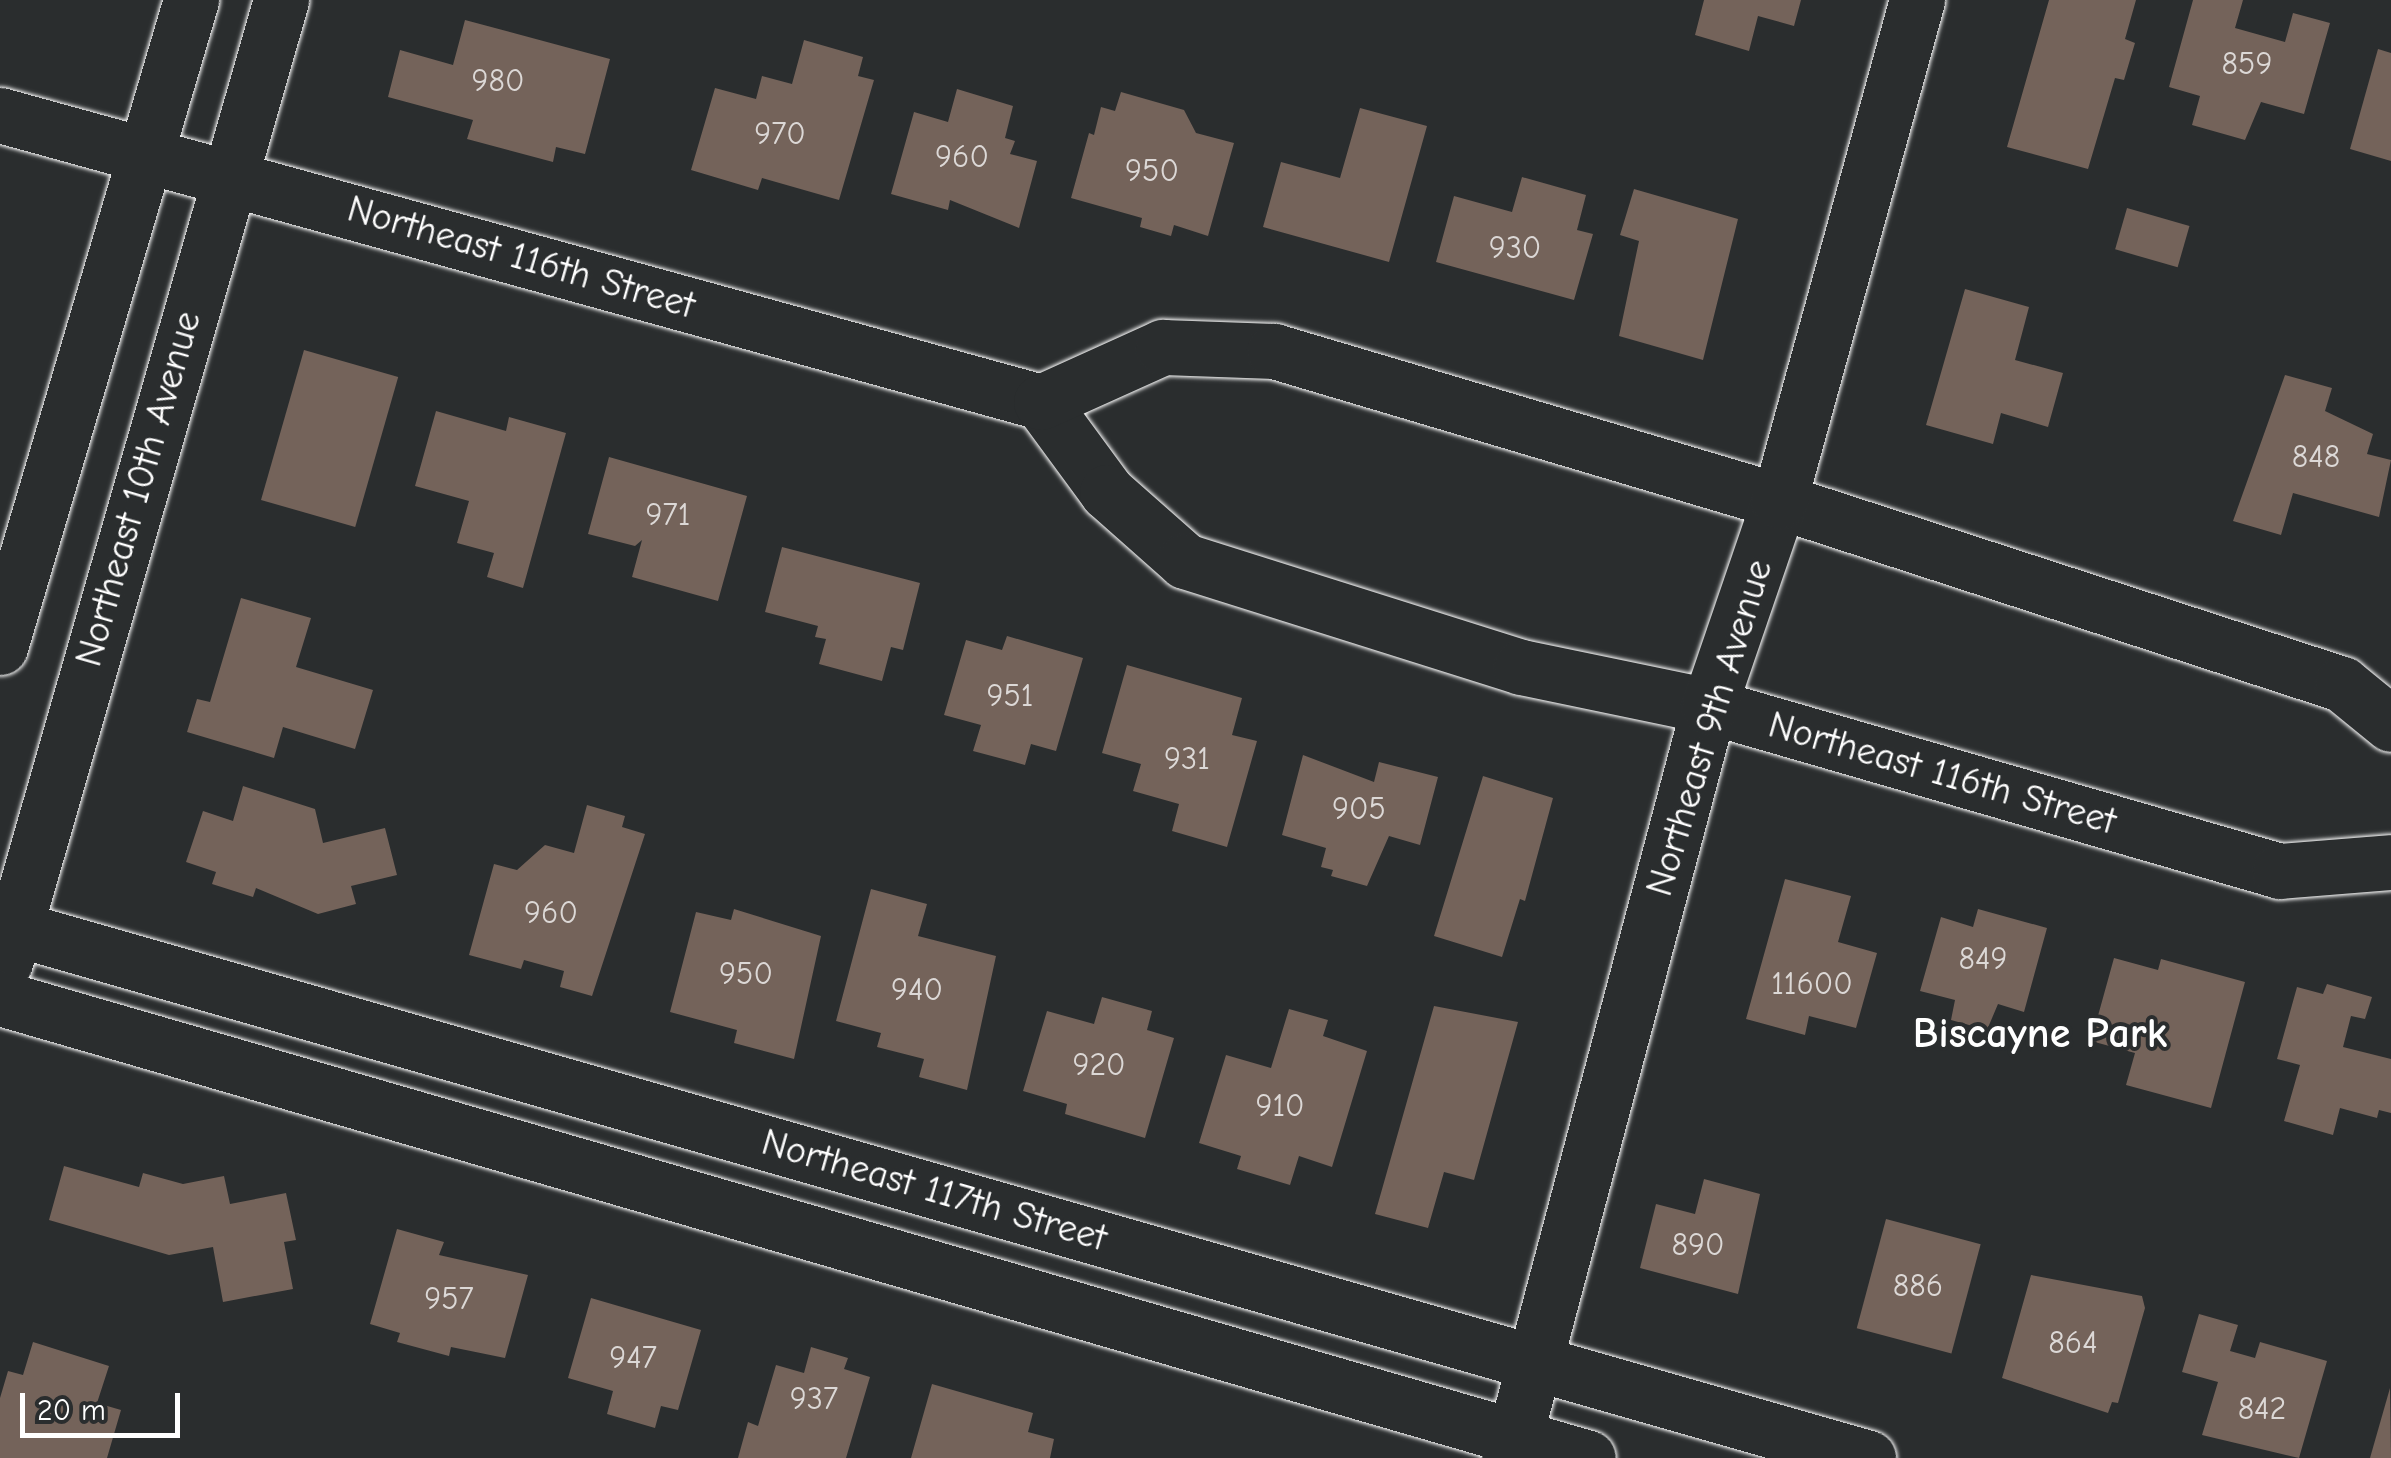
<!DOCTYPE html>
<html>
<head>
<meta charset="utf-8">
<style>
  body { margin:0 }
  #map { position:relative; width:2391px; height:1458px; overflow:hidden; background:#2a2d2e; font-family:"Comic Neue",sans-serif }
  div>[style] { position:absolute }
  .building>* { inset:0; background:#74635a; transform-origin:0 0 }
  .roads { filter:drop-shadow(0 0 2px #fff) drop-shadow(0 0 2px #fff) }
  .minor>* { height:55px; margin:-27.5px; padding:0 27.5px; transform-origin:27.5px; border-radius:27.5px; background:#2a2d2e }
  span { translate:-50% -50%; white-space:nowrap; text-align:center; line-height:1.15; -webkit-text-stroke:8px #2a2d2e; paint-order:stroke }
  .number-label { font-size:32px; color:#dcd8d6 }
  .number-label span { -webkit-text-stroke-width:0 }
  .street-label { font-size:38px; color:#fff }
  .quarter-label { font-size:42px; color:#fff; font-weight:700 }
  .scale { position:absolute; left:20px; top:1393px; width:160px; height:45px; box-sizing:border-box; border:5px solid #fff; border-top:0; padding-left:12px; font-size:30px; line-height:35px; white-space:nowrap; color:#fff; -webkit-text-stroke:8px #2a2d2e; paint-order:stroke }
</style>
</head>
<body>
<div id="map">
  <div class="building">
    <i style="clip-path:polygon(1704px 0,1801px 0,1794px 26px,1758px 16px,1749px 51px,1695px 35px)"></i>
    <i style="clip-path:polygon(2049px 0,2136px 0,2125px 39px,2135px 43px,2124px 80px,2115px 78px,2088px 169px,2007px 147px)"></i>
    <i style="clip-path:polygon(2193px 0,2243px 0,2235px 28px,2285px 42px,2293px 13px,2330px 23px,2304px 114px,2261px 102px,2245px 140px,2192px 125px,2200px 96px,2169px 87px)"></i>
    <i style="clip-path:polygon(465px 20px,610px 59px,585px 154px,556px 147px,553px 162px,467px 139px,473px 120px,388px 97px,400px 50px,453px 65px)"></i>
    <i style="clip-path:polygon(804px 40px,863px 57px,858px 76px,874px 80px,839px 200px,762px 178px,758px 190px,691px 170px,715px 88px,756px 99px,762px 76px,792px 84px)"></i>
    <i style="clip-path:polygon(2378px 49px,2391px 53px,2391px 161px,2350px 149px)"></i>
    <i style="clip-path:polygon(957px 89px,1013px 106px,1005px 138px,1015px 141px,1010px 154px,1037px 161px,1019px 228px,950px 200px,948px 210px,891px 194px,914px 112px,948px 122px)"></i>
    <i style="clip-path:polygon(1121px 92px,1184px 110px,1196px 133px,1234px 143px,1208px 236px,1174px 225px,1171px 236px,1140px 227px,1142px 218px,1071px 198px,1089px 133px,1094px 135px,1101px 107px,1115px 111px)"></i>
    <i style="clip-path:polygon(1360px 108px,1427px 126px,1389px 262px,1263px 227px,1281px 162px,1340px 178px)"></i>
    <i style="clip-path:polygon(1522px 177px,1586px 195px,1577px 230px,1593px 234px,1574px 300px,1436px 262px,1454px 196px,1512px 212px)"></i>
    <i style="clip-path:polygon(1634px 189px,1738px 219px,1703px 360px,1619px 336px,1639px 241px,1620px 235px)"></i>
    <i style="left:2127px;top:208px;width:65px;height:43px;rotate:16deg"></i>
    <i style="clip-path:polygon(1965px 289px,2029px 307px,2015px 360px,2063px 373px,2048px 427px,2001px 413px,1993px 444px,1926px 425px)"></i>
    <i style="left:304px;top:350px;width:98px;height:156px;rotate:16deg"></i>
    <i style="clip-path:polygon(2285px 375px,2332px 388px,2325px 411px,2373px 434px,2367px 454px,2391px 460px,2379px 517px,2293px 493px,2281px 535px,2233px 521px)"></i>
    <i style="clip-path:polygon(436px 411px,506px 431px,509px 417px,566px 433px,523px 588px,487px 577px,494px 553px,457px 543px,469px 501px,415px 486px)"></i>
    <i style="clip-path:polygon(609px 457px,747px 496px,718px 601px,632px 577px,642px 540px,635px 546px,588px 534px)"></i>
    <i style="clip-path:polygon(782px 547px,920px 583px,903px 650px,891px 647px,882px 681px,819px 664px,826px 639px,815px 637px,818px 626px,765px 612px)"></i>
    <i style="clip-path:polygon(241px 598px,311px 618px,296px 667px,373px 690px,355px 749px,283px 727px,274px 758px,187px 732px,197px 699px,210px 702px)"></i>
    <i style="clip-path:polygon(1007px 636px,1083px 658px,1056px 751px,1031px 744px,1025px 765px,973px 751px,981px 725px,944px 715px,966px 640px,1002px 650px)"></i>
    <i style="clip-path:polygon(1127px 665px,1242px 698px,1232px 735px,1257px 741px,1227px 847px,1172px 831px,1179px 804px,1133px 791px,1141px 764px,1102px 753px)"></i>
    <i style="clip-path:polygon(1303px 755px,1374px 782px,1379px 762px,1438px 777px,1420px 845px,1389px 836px,1367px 886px,1331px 876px,1333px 870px,1321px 867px,1326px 848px,1282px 835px)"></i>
    <i style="clip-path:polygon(1483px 776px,1553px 798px,1525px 901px,1520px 899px,1502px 957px,1434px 936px)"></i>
    <i style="clip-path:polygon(243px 786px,315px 809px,323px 843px,385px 828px,397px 875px,351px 886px,356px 904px,318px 914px,256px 888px,253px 897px,212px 884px,216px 872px,186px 862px,203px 811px,233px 821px)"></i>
    <i style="clip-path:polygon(587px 805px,625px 816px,622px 827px,645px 834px,592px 996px,560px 987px,564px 971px,524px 960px,521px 969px,469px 955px,494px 864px,517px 870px,545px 845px,574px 853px)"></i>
    <i style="clip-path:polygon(1785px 879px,1851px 896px,1838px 942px,1877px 953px,1856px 1028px,1809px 1016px,1805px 1035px,1746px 1019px)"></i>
    <i style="clip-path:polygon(871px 889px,927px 904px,918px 936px,996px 956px,967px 1090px,919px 1077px,924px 1059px,877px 1047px,881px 1033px,836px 1021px)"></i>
    <i style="clip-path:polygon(734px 909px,821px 936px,794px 1059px,734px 1043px,737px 1030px,670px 1012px,696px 912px,731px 920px)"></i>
    <i style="clip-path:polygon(1978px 909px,2047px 928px,2024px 1012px,1998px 1004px,1987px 1030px,1951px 1020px,1955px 1000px,1920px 991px,1941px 917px,1973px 927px)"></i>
    <i style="clip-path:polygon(2114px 958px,2158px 970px,2161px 959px,2245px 982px,2211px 1108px,2126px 1085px,2135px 1053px,2091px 1041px)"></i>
    <i style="clip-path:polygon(2327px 984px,2372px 997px,2365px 1019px,2351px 1016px,2343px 1047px,2391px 1059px,2391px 1113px,2379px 1110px,2377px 1118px,2340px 1108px,2333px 1135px,2284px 1121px,2300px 1065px,2277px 1059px,2297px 987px,2323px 994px)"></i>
    <i style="clip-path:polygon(1102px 997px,1152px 1011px,1147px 1030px,1174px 1038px,1145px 1138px,1065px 1114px,1067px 1104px,1023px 1091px,1047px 1011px,1094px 1024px)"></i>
    <i style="clip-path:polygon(1434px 1006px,1518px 1022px,1474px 1180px,1444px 1172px,1428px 1228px,1375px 1214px)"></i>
    <i style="clip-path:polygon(1289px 1009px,1328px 1020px,1323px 1036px,1367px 1051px,1332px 1167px,1299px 1156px,1290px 1185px,1237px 1169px,1241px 1156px,1199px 1143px,1226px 1055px,1271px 1068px)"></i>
    <i style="clip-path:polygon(64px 1166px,139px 1187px,143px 1173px,183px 1184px,224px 1176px,230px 1204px,286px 1193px,296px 1240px,284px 1242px,293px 1289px,223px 1302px,213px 1247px,169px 1255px,49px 1220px)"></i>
    <i style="clip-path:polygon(1704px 1179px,1760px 1194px,1738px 1294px,1640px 1268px,1656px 1204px,1695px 1214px)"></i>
    <i style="left:1886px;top:1219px;width:98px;height:113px;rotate:15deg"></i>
    <i style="clip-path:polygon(397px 1229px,444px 1242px,439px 1255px,528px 1275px,505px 1358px,451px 1347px,449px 1356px,397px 1342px,400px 1333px,370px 1324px)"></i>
    <i style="clip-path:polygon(2031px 1275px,2142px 1296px,2145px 1308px,2118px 1403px,2112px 1402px,2108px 1413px,2002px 1378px)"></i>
    <i style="clip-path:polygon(591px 1298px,701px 1330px,678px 1410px,661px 1406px,655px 1428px,607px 1414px,613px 1391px,568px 1378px)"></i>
    <i style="clip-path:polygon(2199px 1314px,2238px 1325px,2230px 1351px,2255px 1358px,2260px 1342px,2327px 1361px,2299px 1458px,2202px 1435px,2218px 1382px,2182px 1372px)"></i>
    <i style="clip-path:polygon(33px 1342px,109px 1366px,97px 1403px,121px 1410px,107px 1458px,0 1458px,0 1398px,8px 1371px,23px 1375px)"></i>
    <i style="clip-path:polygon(811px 1347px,848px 1358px,844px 1369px,870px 1377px,846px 1458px,738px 1458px,748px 1422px,758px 1426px,776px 1365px,804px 1373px)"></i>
    <i style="clip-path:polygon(932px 1384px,1033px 1413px,1028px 1432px,1054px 1439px,1050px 1458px,911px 1458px)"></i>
    <i style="clip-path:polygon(2390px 1388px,2391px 1458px,2370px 1458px)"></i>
  </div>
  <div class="roads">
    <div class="minor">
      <i style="left:0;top:115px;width:1080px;rotate:15.41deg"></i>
      <i style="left:1041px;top:402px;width:112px;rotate:53.7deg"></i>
      <i style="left:1107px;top:492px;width:104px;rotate:41.5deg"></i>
      <i style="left:1185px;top:561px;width:352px;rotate:17.5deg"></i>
      <i style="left:1521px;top:667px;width:192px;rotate:11.7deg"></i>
      <i style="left:1709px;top:706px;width:594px;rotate:16.12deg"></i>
      <i style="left:2280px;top:871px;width:111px;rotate:-4.6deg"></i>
      <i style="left:1041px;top:402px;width:134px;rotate:-24.3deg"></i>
      <i style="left:1163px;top:347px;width:111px;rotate:2.1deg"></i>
      <i style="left:1274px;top:351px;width:527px;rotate:16.54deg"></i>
      <i style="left:1779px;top:501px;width:592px;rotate:18.01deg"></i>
      <i style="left:2342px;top:684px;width:63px;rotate:39.2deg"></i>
      <i style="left:0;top:647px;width:675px;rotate:-73.55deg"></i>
      <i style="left:0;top:924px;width:1943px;rotate:15.95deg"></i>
      <i style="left:5px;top:962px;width:1001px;rotate:-73.99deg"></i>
      <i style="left:0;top:998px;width:1653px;rotate:16.15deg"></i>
      <i style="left:1509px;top:1458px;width:778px;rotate:-75.11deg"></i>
      <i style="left:1709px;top:706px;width:217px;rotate:-71.1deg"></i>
      <i style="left:1779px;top:501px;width:520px;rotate:-74.6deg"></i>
    </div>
  </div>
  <div class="number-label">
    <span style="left:2247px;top:64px">859</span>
    <span style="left:498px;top:81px">980</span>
    <span style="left:780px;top:134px">970</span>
    <span style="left:962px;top:157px">960</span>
    <span style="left:1152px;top:171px">950</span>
    <span style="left:1515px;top:248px">930</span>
    <span style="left:2316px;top:457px">848</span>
    <span style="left:668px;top:515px">971</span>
    <span style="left:1010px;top:696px">951</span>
    <span style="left:1187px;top:759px">931</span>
    <span style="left:1359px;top:809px">905</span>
    <span style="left:551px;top:913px">960</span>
    <span style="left:1983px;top:959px">849</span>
    <span style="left:746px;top:974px">950</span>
    <span style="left:1812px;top:984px">11600</span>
    <span style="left:917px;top:990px">940</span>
    <span style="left:1099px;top:1065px">920</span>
    <span style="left:1280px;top:1106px">910</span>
    <span style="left:1698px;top:1245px">890</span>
    <span style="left:1918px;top:1286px">886</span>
    <span style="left:449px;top:1299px">957</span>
    <span style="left:2073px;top:1343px">864</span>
    <span style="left:633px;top:1358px">947</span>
    <span style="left:814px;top:1399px">937</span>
    <span style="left:2262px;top:1409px">842</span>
  </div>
  <div class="street-label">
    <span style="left:521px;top:258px;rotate:16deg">Northeast 116th Street</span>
    <span style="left:139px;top:489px;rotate:-74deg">Northeast 10th Avenue</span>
    <span style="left:1710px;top:728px;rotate:-73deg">Northeast 9th Avenue</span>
    <span style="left:1942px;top:774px;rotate:16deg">Northeast 116th Street</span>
    <span style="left:934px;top:1191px;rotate:16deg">Northeast 117th Street</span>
  </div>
  <div class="quarter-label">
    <span style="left:2040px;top:1034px">Biscayne Park</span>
  </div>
  <div class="scale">20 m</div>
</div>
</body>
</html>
